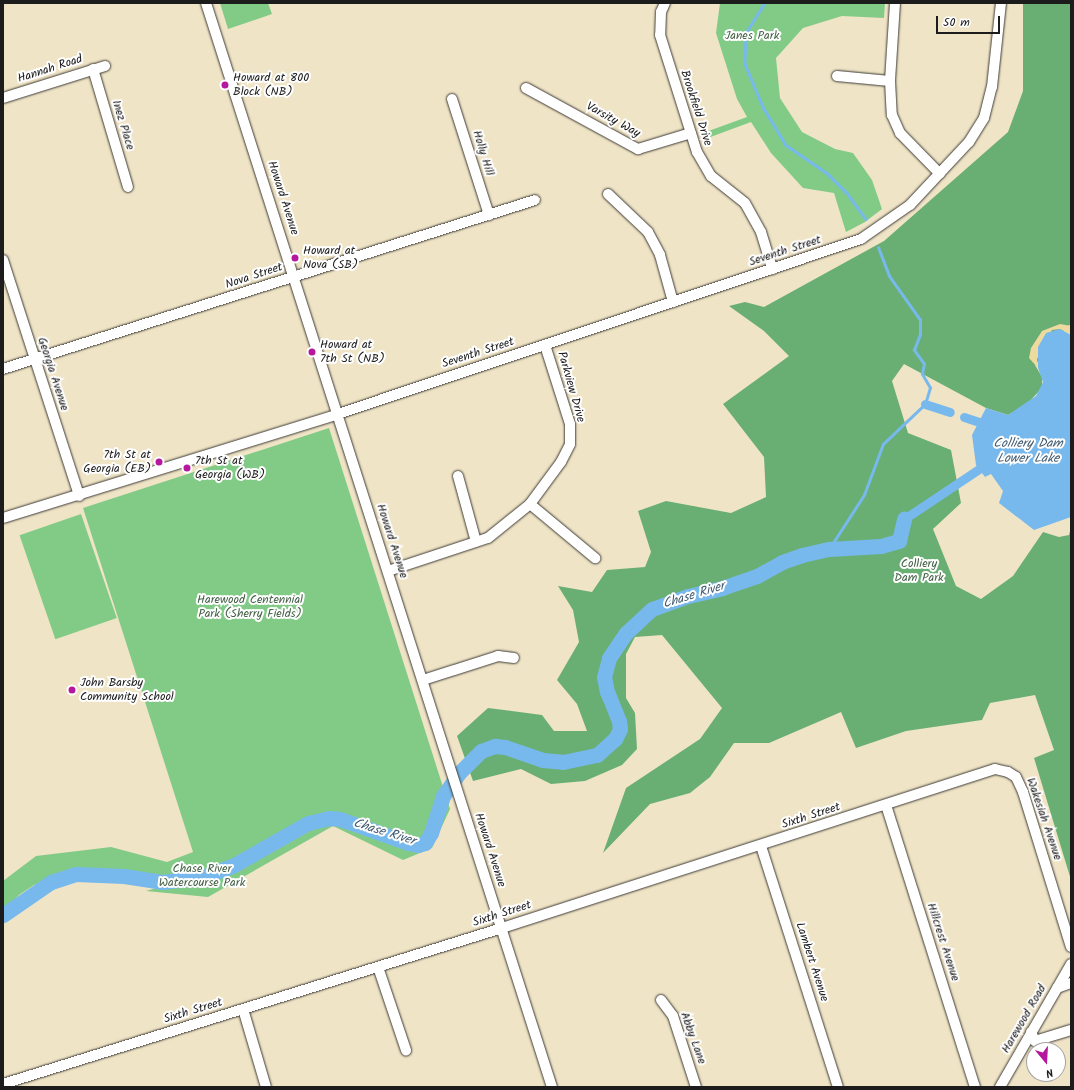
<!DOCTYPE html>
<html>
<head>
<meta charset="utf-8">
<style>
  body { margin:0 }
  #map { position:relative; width:1074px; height:1090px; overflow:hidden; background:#f0e4c6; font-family:Kalam,sans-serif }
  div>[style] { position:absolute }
  .green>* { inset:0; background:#82cb87; transform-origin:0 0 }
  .forest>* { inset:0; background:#69af74 }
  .sand>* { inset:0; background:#eeda9e }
  .water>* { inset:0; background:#78b9ed }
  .stream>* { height:2.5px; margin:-1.25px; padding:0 1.25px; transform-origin:1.25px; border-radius:1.25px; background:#78b9ed }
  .canal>* { height:9px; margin:-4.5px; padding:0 4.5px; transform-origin:4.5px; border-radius:4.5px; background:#78b9ed }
  .river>* { height:15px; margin:-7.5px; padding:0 7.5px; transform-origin:7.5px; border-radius:7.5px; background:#78b9ed }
  .roads { filter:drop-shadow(0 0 1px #3c3a36) drop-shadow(0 0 1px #3c3a36) }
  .minor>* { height:10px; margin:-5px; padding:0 5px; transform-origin:5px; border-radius:5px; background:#fff }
  .dots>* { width:11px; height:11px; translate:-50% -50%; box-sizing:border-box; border:2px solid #fff; border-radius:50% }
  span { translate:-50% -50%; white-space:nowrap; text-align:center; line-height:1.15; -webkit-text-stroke:4px #fff; paint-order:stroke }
  .park-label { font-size:12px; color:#456247 }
  .street-label { font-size:12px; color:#1c1c1c }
  .poi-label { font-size:12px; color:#1c1c1c }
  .left { translate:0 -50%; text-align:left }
  .right { translate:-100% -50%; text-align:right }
  .water-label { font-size:13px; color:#415b70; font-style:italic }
  .frame { position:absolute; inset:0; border:4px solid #1c1c1c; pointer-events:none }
  .north { position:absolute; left:1026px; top:1042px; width:40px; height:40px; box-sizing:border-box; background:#fff; border:1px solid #a4a4a4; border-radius:50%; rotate:162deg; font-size:11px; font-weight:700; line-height:16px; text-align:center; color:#1c1c1c }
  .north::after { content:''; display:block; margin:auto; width:14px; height:18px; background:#b5179e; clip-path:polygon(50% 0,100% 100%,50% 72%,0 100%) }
  .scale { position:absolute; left:936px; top:16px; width:64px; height:18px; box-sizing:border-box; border:2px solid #1c1c1c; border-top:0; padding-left:5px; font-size:12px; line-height:14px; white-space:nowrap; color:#1c1c1c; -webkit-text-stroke:3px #fff; paint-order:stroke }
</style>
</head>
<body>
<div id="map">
  <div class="green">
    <i style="clip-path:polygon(220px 3px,268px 3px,272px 14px,228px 29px)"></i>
    <i style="clip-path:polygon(720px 3px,885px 3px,884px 18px,842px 16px,803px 28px,776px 58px,780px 98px,802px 132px,835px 149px,853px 153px,872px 180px,882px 209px,865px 222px,846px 232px,834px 193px,803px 188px,771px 153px,751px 122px,705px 139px,703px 133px,747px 117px,737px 99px,716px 33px)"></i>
    <i style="clip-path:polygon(329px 428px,450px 809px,432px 848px,403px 860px,333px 826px,208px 897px,146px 891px,163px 886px,86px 874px,34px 885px,19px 895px,3px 912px,3px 881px,36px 856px,111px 847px,167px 862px,193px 852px,83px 508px)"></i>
    <i style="left:81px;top:514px;width:110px;height:65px;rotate:71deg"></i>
  </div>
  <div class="forest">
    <i style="clip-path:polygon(1023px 3px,1071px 3px,1071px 326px,1069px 325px,1035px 365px,1042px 377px,1042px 388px,1027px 404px,1008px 415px,986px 408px,904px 364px,892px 381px,908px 433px,951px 450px,961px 503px,933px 529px,956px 586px,981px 599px,1013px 576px,1043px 532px,1059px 537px,1069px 535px,1071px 527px,1071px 880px,1034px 758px,1054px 750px,1035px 695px,990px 703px,982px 720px,906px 731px,856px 748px,841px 712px,769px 743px,734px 743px,710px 777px,690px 793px,650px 804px,603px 853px,626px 788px,700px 739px,722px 708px,662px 635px,635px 637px,626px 654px,626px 698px,635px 713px,637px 749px,622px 765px,585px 781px,551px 784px,521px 769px,473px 781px,457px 736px,488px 708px,542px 715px,554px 731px,587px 731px,577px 704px,557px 680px,579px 642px,573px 610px,558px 586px,592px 592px,607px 570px,645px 567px,651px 552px,638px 511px,666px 501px,731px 513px,766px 497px,764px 457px,723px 404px,789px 356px,764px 331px,729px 306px,745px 302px,764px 307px,884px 241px,1008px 132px,1023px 91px)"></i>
  </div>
  <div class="sand">
    <i style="clip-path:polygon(1060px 324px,1071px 326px,1071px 335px,1060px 329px,1052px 330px,1037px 359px,1038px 368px,1029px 358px,1031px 348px,1042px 331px)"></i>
  </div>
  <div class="water">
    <i style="clip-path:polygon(1060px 329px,1071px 335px,1071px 517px,1034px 530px,999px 503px,1003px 491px,991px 474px,985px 477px,976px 465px,972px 435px,986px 408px,1008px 415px,1036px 396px,1043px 382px,1038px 368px,1038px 347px,1046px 333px)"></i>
  </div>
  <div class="stream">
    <i style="left:765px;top:3px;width:36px;rotate:122deg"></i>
    <i style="left:746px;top:34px;width:30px;rotate:92deg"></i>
    <i style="left:745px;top:64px;width:47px;rotate:67.3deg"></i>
    <i style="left:763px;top:107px;width:44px;rotate:58.8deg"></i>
    <i style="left:786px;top:145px;width:50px;rotate:34.3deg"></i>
    <i style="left:827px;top:173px;width:28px;rotate:45deg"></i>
    <i style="left:847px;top:193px;width:32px;rotate:54deg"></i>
    <i style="left:829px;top:549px;width:64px;rotate:-57.1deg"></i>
    <i style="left:864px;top:495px;width:54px;rotate:-69.6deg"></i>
    <i style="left:883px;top:444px;width:58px;rotate:-43.6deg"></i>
    <i style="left:925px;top:404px;width:17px;rotate:-73deg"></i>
    <i style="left:930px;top:388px;width:16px;rotate:-120deg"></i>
    <i style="left:922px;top:374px;width:10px;rotate:-79deg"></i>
    <i style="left:924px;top:364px;width:17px;rotate:-126deg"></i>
    <i style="left:914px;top:350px;width:17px;rotate:-69deg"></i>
    <i style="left:920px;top:334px;width:14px;rotate:-90deg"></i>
    <i style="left:920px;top:320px;width:54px;rotate:-125.2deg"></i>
    <i style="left:889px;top:276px;width:30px;rotate:-111deg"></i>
  </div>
  <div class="canal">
    <i style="left:925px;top:404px;width:26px;rotate:18deg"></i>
    <i style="left:964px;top:417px;width:16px;rotate:18deg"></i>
    <i style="left:904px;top:519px;width:90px;rotate:-33.7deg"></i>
  </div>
  <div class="river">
    <i style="left:3px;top:915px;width:58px;rotate:-34.5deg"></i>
    <i style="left:51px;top:882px;width:25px;rotate:-18deg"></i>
    <i style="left:75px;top:874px;width:49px;rotate:2.3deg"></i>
    <i style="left:124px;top:876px;width:38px;rotate:9deg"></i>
    <i style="left:162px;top:882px;width:41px;rotate:-7deg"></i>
    <i style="left:203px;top:877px;width:33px;rotate:-21deg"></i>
    <i style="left:234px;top:865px;width:85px;rotate:-29.6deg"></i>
    <i style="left:308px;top:823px;width:22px;rotate:-13deg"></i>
    <i style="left:329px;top:818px;width:11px;rotate:5deg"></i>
    <i style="left:340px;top:819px;width:72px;rotate:19.4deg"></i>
    <i style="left:408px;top:843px;width:10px;rotate:11deg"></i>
    <i style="left:418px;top:845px;width:7px;rotate:-16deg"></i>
    <i style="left:425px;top:843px;width:12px;rotate:-59deg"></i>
    <i style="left:431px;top:833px;width:39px;rotate:-72deg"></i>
    <i style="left:443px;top:796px;width:28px;rotate:-55deg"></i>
    <i style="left:459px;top:773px;width:31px;rotate:-45deg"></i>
    <i style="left:481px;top:751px;width:15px;rotate:-20deg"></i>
    <i style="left:495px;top:746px;width:10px;rotate:6deg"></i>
    <i style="left:505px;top:747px;width:39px;rotate:19deg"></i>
    <i style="left:542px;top:760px;width:21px;rotate:5deg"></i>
    <i style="left:563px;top:762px;width:35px;rotate:-12deg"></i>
    <i style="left:597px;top:755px;width:24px;rotate:-42deg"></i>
    <i style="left:615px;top:739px;width:11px;rotate:-63deg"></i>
    <i style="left:620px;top:729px;width:8px;rotate:-97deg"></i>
    <i style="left:619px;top:721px;width:31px;rotate:-112deg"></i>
    <i style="left:607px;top:692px;width:15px;rotate:-101deg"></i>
    <i style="left:604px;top:677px;width:20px;rotate:-75deg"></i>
    <i style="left:609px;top:658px;width:30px;rotate:-56deg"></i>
    <i style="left:626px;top:633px;width:35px;rotate:-43deg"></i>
    <i style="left:652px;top:609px;width:38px;rotate:-20deg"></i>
    <i style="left:688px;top:596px;width:35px;rotate:-13deg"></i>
    <i style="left:722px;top:588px;width:37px;rotate:-19deg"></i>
    <i style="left:757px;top:576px;width:29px;rotate:-29deg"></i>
    <i style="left:782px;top:562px;width:21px;rotate:-19deg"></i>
    <i style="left:802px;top:555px;width:28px;rotate:-13deg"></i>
    <i style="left:829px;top:549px;width:52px;rotate:-3.3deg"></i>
    <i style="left:881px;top:546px;width:19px;rotate:-16deg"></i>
    <i style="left:899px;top:541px;width:23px;rotate:-77deg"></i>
  </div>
  <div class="roads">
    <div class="minor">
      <i style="left:206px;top:3px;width:1138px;rotate:72.3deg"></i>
      <i style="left:665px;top:3px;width:10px;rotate:114deg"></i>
      <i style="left:661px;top:12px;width:23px;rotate:92deg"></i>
      <i style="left:660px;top:35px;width:123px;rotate:72.5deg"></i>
      <i style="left:697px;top:152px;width:28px;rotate:60deg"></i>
      <i style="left:711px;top:176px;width:43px;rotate:38.5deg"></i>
      <i style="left:745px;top:203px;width:33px;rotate:61deg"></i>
      <i style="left:761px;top:232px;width:39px;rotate:73deg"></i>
      <i style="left:895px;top:3px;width:78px;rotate:93.7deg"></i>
      <i style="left:890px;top:81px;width:34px;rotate:87deg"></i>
      <i style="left:892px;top:115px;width:20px;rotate:66deg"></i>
      <i style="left:900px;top:133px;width:57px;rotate:45.7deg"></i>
      <i style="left:93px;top:69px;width:123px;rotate:73.5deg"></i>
      <i style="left:837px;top:76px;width:53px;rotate:5.4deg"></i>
      <i style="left:526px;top:88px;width:128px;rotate:28.6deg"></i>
      <i style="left:638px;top:149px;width:55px;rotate:-16.8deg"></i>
      <i style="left:3px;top:98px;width:107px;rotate:-17.4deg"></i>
      <i style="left:452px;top:99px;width:122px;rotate:72.3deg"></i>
      <i style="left:608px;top:194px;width:55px;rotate:43.5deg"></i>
      <i style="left:648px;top:232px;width:26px;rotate:62deg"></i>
      <i style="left:660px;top:255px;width:49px;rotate:74.5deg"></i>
      <i style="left:3px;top:260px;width:248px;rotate:72.1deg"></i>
      <i style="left:3px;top:369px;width:558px;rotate:-17.62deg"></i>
      <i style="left:458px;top:476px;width:68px;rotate:74.7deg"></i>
      <i style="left:530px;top:504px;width:85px;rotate:39.7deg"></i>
      <i style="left:3px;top:518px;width:351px;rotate:-17.2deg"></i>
      <i style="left:338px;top:414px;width:552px;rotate:-18.5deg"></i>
      <i style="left:861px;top:239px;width:60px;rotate:-34.8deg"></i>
      <i style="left:910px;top:205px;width:86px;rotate:-46.9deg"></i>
      <i style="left:969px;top:142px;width:28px;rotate:-58deg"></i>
      <i style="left:984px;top:118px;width:32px;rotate:-76deg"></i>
      <i style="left:992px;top:87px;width:84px;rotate:-83.9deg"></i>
      <i style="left:388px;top:571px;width:105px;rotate:-18.3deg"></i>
      <i style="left:488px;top:538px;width:54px;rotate:-39deg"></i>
      <i style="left:530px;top:504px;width:52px;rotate:-53.6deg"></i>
      <i style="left:561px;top:462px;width:20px;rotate:-63deg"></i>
      <i style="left:570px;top:444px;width:20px;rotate:-90deg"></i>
      <i style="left:570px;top:424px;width:83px;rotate:-107.6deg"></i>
      <i style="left:423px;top:680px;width:79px;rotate:-17.7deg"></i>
      <i style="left:498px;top:656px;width:16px;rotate:7deg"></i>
      <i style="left:886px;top:805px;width:296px;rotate:72.5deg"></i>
      <i style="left:761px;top:846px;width:253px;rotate:72.3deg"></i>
      <i style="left:378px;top:967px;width:88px;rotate:71.4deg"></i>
      <i style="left:1057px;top:988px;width:15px;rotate:-20deg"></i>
      <i style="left:661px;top:1000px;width:20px;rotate:53deg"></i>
      <i style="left:673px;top:1016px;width:75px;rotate:72.1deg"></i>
      <i style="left:243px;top:1009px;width:81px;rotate:73.6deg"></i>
      <i style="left:1031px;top:1032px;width:10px;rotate:66deg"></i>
      <i style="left:1035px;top:1041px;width:38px;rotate:-17deg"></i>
      <i style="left:3px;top:1084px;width:523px;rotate:-17.36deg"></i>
      <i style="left:502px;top:928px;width:518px;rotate:-17.88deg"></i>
      <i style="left:995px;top:769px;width:13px;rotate:13deg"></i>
      <i style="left:1008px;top:772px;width:9px;rotate:32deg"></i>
      <i style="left:1016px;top:777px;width:17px;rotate:65deg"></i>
      <i style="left:1023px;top:792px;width:162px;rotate:72.8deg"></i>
      <i style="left:1000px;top:1087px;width:142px;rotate:-60deg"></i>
    </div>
  </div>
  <div class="dots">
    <i style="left:225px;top:85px;background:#b5179e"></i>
    <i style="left:295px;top:258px;background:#b5179e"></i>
    <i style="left:312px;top:352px;background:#b5179e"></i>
    <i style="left:159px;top:462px;background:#b5179e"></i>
    <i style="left:187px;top:468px;background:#b5179e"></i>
    <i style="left:72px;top:690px;background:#b5179e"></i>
  </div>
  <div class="park-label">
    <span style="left:752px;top:36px">Janes Park</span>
    <span style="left:919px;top:571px">Colliery<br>Dam Park</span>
    <span style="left:250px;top:607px">Harewood Centennial<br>Park (Sherry Fields)</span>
    <span style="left:202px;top:876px">Chase River<br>Watercourse Park</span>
  </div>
  <div class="street-label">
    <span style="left:50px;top:69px;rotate:-18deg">Hannah Road</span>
    <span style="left:696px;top:108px;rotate:72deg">Brookfield Drive</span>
    <span style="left:613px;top:120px;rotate:29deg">Varsity Way</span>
    <span style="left:123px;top:125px;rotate:73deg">Inez Place</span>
    <span style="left:483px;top:153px;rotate:73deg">Holly Hill</span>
    <span style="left:283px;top:198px;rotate:72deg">Howard Avenue</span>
    <span style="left:785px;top:251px;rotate:-18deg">Seventh Street</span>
    <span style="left:254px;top:276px;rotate:-18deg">Nova Street</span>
    <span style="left:478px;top:353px;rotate:-18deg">Seventh Street</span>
    <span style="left:53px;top:374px;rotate:72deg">Georgia Avenue</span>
    <span style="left:571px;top:387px;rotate:74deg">Parkview Drive</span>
    <span style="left:392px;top:541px;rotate:72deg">Howard Avenue</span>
    <span style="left:811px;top:816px;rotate:-18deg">Sixth Street</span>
    <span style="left:1044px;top:819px;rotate:71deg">Wakesiah Avenue</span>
    <span style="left:490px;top:850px;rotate:72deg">Howard Avenue</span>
    <span style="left:502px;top:914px;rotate:-18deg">Sixth Street</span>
    <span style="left:943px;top:942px;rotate:72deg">Hillcrest Avenue</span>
    <span style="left:812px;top:962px;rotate:72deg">Lambert Avenue</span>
    <span style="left:193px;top:1011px;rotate:-17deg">Sixth Street</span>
    <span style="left:1024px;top:1019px;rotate:-60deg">Harewood Road</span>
    <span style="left:693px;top:1038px;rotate:70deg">Abby Lane</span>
  </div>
  <div class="poi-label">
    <span class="left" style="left:233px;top:85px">Howard at 800<br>Block (NB)</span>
    <span class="left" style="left:303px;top:258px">Howard at<br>Nova (SB)</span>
    <span class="left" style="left:320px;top:352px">Howard at<br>7th St (NB)</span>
    <span class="right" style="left:151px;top:462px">7th St at<br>Georgia (EB)</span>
    <span class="left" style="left:195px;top:468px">7th St at<br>Georgia (WB)</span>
    <span class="left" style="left:80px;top:690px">John Barsby<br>Community School</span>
  </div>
  <div class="water-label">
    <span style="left:1028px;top:452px">Colliery Dam<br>Lower Lake</span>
    <span style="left:694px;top:596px;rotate:-17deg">Chase River</span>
    <span style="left:384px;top:833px;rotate:17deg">Chase River</span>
  </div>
  <div class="frame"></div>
  <div class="north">N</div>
  <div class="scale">50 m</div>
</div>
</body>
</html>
